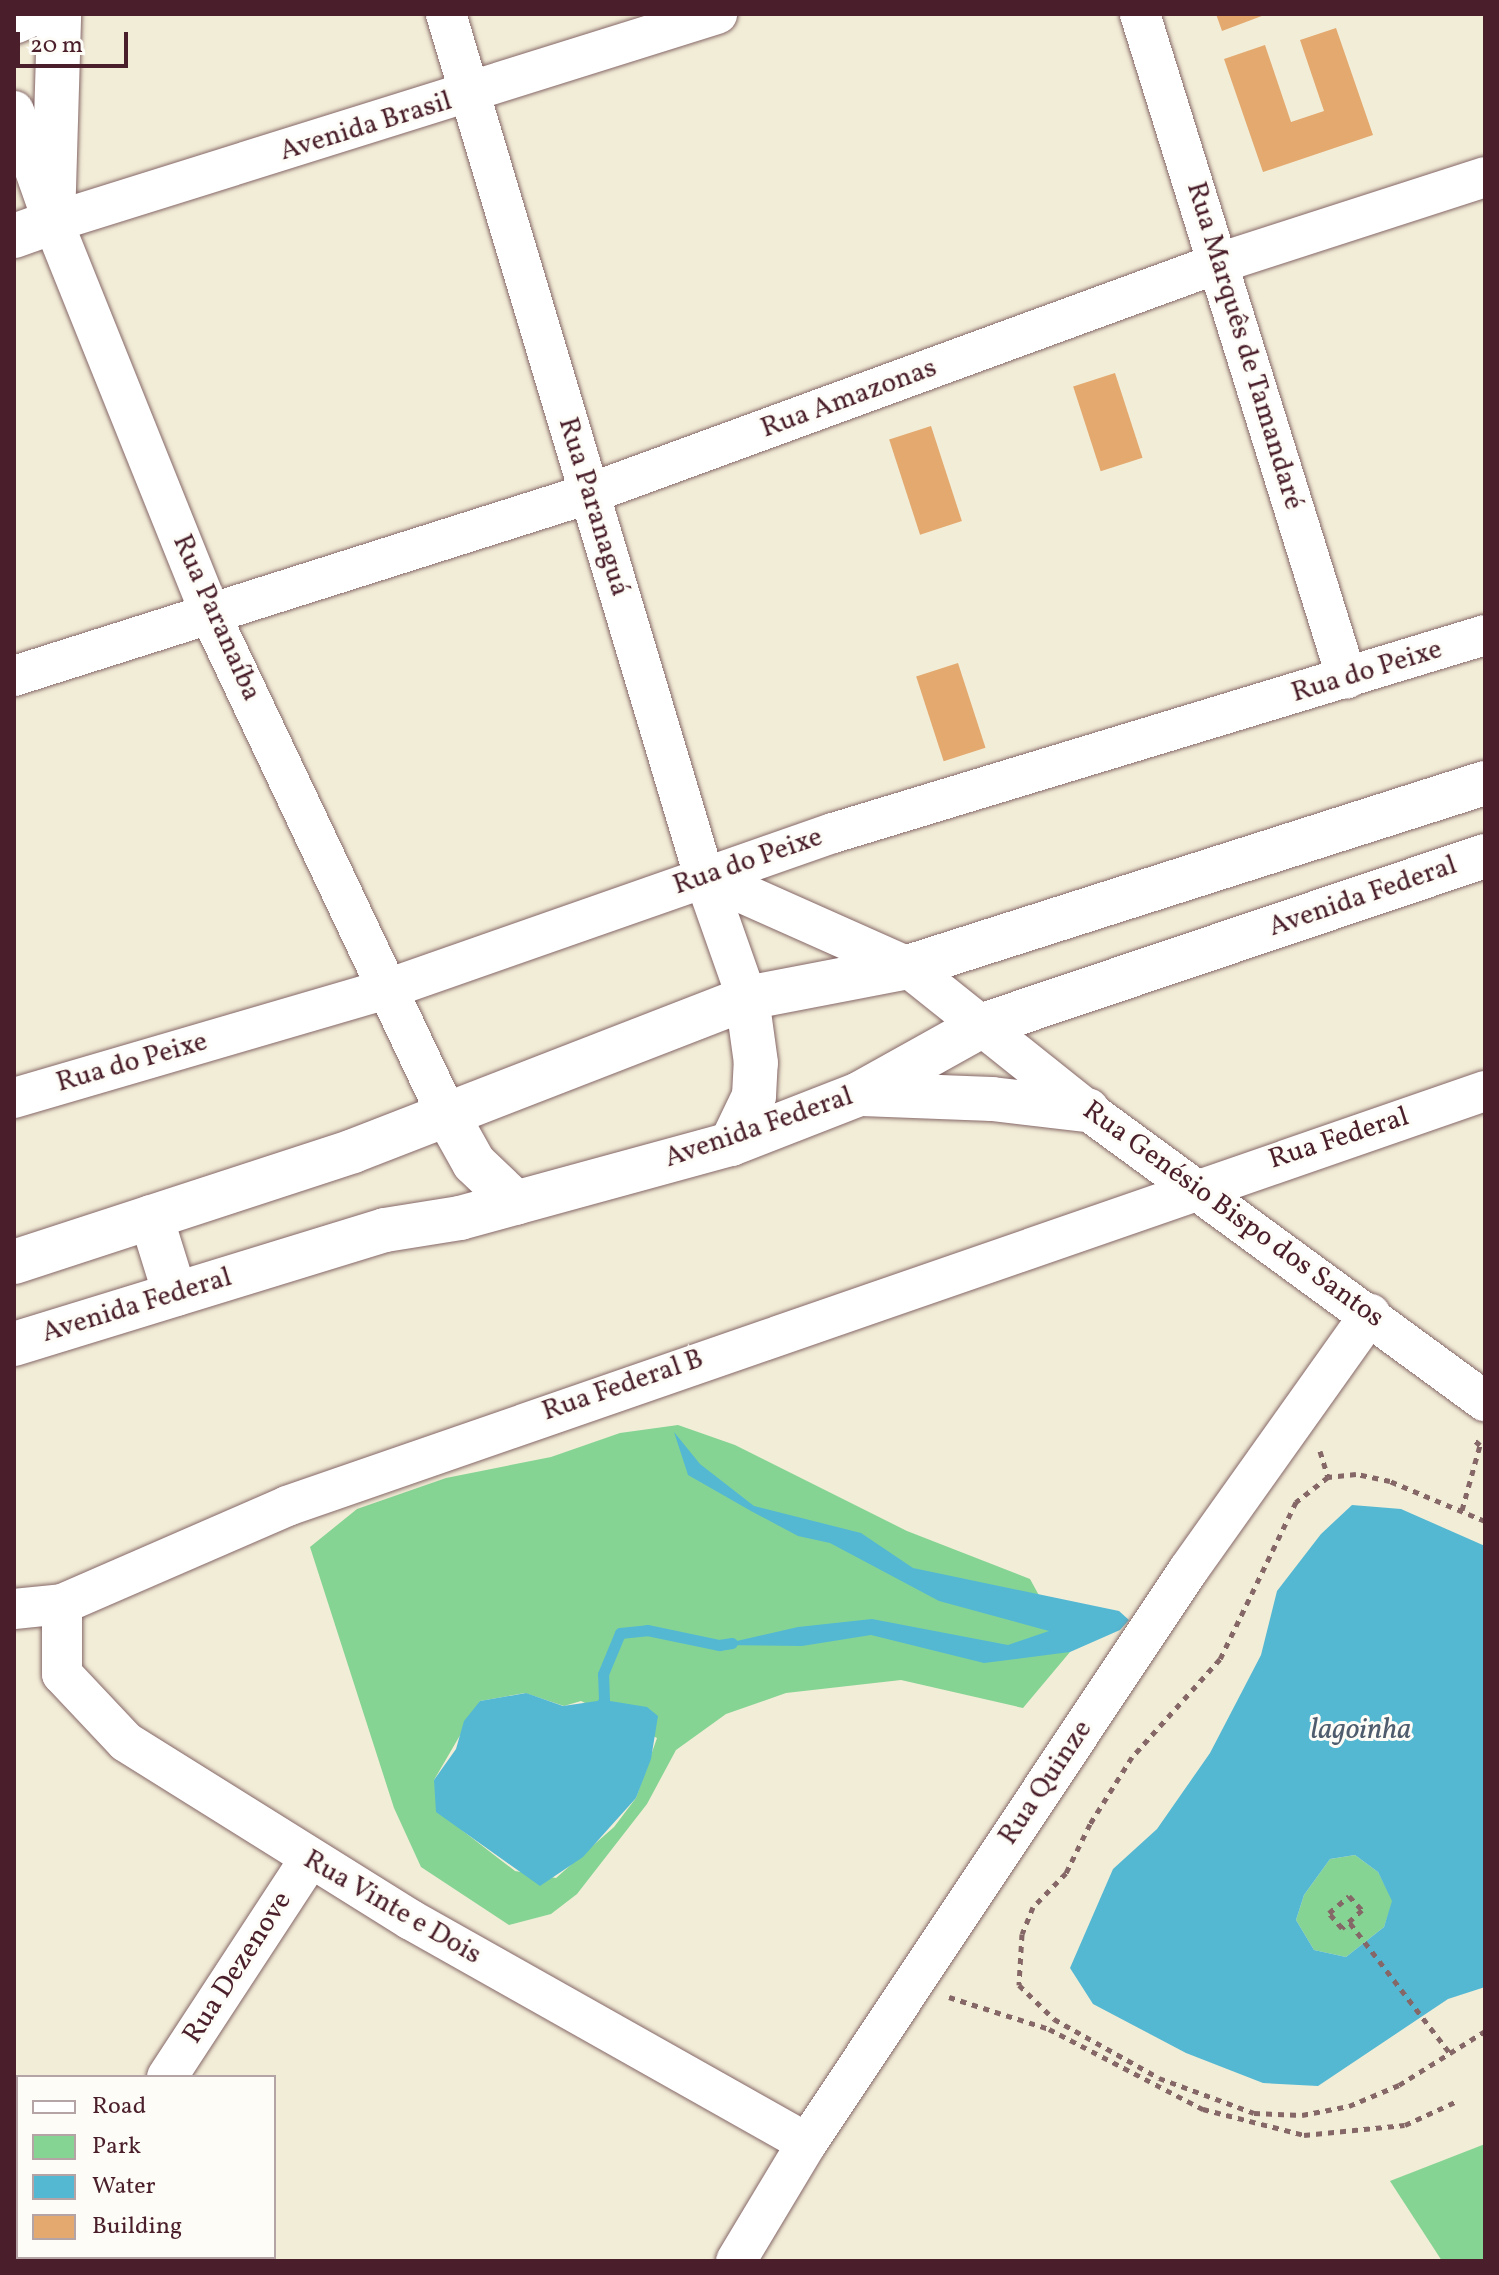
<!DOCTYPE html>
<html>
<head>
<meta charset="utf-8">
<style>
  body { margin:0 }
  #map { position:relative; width:1499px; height:2275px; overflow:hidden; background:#f2edd7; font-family:Vollkorn,serif }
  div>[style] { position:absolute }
  .green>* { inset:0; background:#85d494 }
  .water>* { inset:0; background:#54b8d3 }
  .stream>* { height:11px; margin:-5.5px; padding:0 5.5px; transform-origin:5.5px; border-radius:5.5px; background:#54b8d3 }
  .building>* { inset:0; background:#e3a96f; transform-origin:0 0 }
  .path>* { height:5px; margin-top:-2.5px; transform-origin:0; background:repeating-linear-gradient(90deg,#856767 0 6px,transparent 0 12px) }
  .roads { filter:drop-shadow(0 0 2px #856767) drop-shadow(0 0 2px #856767) }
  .minor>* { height:40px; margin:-20px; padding:0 20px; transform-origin:20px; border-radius:20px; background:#fff }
  .tertiary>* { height:44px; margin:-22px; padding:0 22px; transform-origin:22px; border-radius:22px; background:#fff }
  .secondary>* { height:44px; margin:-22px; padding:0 22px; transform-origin:22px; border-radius:22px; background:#fff }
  span { translate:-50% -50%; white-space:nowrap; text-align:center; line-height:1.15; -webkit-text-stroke:6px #fdfcf7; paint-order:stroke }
  .street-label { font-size:28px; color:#4a1f2b }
  .water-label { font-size:30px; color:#4e5c6e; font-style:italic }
  .frame { position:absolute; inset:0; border:16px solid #4a1f2b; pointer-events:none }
  .legend { position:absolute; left:16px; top:2075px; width:260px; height:184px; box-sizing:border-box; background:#fdfcf7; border:2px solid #b5a4a5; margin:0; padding:10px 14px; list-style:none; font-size:24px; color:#4a1f2b }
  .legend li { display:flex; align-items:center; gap:16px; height:40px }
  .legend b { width:40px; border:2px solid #b5a4a5 }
  .scale { position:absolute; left:16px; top:32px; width:112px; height:36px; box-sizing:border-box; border:4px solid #4a1f2b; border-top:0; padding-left:10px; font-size:24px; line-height:28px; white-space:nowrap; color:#4a1f2b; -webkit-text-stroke:6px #fdfcf7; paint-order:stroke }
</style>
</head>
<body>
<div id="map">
  <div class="green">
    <i style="clip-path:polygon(evenodd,678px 1425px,735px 1445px,907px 1531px,1030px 1579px,1070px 1652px,1023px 1708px,901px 1680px,786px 1693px,726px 1714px,676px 1750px,647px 1804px,577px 1894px,551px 1914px,509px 1925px,421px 1867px,394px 1808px,310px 1547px,357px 1509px,446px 1478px,551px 1457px,620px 1433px,678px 1425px,525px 1693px,564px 1706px,581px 1701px,657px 1738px,636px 1798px,614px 1827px,556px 1878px,515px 1871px,463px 1831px,434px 1780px,480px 1701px,525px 1693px)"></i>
    <i style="clip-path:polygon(1355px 1855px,1378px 1872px,1393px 1901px,1384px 1927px,1346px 1957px,1314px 1950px,1296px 1920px,1304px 1895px,1330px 1859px)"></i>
    <i style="clip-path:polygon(1485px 2144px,1485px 2261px,1442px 2261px,1390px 2181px)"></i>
  </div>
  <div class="water">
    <i style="clip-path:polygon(674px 1432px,700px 1464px,754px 1506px,861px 1533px,913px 1568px,1119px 1611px,1129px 1620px,1120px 1630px,1070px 1652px,984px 1663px,871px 1635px,802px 1646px,719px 1645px,798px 1627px,872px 1619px,1008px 1645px,1049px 1631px,939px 1601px,830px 1543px,798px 1536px,751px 1511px,688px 1475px)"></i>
    <i style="clip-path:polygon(evenodd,1352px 1505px,1401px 1509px,1485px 1546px,1485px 1987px,1448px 1999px,1318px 2086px,1263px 2083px,1186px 2053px,1093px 2004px,1070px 1968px,1113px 1869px,1157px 1829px,1210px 1753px,1261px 1655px,1277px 1591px,1321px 1534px,1352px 1505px,1355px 1855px,1378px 1872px,1392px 1901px,1384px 1927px,1346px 1957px,1314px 1950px,1296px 1920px,1304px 1895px,1330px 1859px,1355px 1855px)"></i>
    <i style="clip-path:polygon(526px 1693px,563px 1706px,604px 1700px,647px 1707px,658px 1716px,651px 1759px,636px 1798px,583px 1857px,540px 1886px,436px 1812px,434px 1780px,456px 1749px,464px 1721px,480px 1701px)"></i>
  </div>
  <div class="stream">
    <i style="left:597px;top:1712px;width:14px;rotate:-60deg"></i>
    <i style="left:604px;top:1700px;width:26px;rotate:-92deg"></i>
    <i style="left:603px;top:1674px;width:44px;rotate:-67.5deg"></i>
    <i style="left:620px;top:1633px;width:27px;rotate:-6deg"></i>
    <i style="left:647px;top:1630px;width:74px;rotate:11.8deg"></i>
    <i style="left:719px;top:1645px;width:13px;rotate:-9deg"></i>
  </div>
  <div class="building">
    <i style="clip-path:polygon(1216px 14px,1267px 14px,1222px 31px)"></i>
    <i style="clip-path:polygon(1336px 28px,1373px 135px,1263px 172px,1224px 59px,1265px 45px,1291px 122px,1324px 111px,1300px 40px)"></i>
    <i style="left:1115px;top:373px;width:89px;height:44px;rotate:72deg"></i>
    <i style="left:931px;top:426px;width:100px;height:44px;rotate:72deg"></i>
    <i style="left:958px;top:663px;width:89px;height:44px;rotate:72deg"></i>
  </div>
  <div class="path">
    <i style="left:1320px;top:1451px;width:27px;rotate:73deg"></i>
    <i style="left:1462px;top:1510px;width:67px;rotate:-74.5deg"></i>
    <i style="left:1480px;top:1445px;width:9px;rotate:-139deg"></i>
    <i style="left:1485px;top:1521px;width:103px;rotate:-157.2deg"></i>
    <i style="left:1390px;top:1481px;width:35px;rotate:-168deg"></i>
    <i style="left:1356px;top:1474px;width:28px;rotate:174deg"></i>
    <i style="left:1328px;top:1477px;width:41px;rotate:142deg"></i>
    <i style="left:1296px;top:1502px;width:174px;rotate:115.8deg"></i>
    <i style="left:1220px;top:1659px;width:132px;rotate:131.9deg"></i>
    <i style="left:1132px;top:1757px;width:79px;rotate:122.1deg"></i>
    <i style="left:1090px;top:1824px;width:55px;rotate:116.1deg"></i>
    <i style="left:1066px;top:1873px;width:47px;rotate:134.1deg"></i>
    <i style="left:1033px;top:1907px;width:29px;rotate:112deg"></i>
    <i style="left:1022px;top:1934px;width:51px;rotate:93.4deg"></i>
    <i style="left:1019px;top:1985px;width:49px;rotate:44.2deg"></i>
    <i style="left:1054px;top:2019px;width:120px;rotate:29.3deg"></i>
    <i style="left:1159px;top:2078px;width:101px;rotate:20.2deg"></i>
    <i style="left:1254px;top:2113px;width:48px;rotate:2.4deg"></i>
    <i style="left:1302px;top:2115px;width:48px;rotate:-10.8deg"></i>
    <i style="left:1349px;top:2106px;width:54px;rotate:-22.8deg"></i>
    <i style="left:1399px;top:2085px;width:102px;rotate:-32.1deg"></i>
    <i style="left:1349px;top:1896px;width:19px;rotate:47deg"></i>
    <i style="left:1362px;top:1910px;width:27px;rotate:138deg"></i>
    <i style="left:1342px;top:1928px;width:20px;rotate:-131deg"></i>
    <i style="left:1329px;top:1913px;width:26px;rotate:-40deg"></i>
    <i style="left:1350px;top:1923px;width:163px;rotate:52.5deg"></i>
    <i style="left:949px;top:1997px;width:105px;rotate:17.7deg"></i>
    <i style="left:1049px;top:2029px;width:174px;rotate:27.5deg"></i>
    <i style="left:1203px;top:2109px;width:104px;rotate:14.4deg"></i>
    <i style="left:1304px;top:2135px;width:101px;rotate:-5.7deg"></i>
    <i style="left:1405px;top:2125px;width:55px;rotate:-24.7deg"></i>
  </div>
  <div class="roads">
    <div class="minor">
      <i style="left:446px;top:14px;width:900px;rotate:73.34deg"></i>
      <i style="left:704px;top:876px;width:129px;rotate:70.6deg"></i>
      <i style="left:1140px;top:14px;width:696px;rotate:72.71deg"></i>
      <i style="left:14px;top:111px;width:118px;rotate:70.6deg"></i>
      <i style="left:53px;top:222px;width:424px;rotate:68.1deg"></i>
      <i style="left:211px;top:616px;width:550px;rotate:64.69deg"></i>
      <i style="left:53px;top:222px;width:696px;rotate:-17.39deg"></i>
      <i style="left:14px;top:676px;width:602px;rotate:-17.59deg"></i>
      <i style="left:588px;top:494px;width:672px;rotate:-20.11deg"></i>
      <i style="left:1219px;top:263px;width:280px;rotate:-17.9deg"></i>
      <i style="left:704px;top:876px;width:223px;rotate:24deg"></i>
      <i style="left:908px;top:967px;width:229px;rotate:38.6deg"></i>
      <i style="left:1087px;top:1110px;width:493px;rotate:36.2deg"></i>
      <i style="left:14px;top:1098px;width:392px;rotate:-16.3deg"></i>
      <i style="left:390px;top:988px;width:469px;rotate:-19.3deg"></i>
      <i style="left:833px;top:833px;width:681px;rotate:-16.89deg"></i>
      <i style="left:62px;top:1604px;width:70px;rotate:90deg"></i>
      <i style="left:62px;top:1674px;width:93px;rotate:46.7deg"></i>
      <i style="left:126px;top:1742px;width:336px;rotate:32deg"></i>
      <i style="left:411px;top:1920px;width:454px;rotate:29.4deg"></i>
      <i style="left:14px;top:1609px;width:48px;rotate:-5.9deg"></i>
      <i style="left:62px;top:1604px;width:245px;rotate:-23.5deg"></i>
      <i style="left:287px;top:1506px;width:1268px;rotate:-19.11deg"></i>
      <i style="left:167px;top:2077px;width:259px;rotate:-56.8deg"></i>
      <i style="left:14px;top:2165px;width:4px;rotate:27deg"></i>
      <i style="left:156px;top:2257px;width:7px;rotate:34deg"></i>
      <i style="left:45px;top:2261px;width:5px;rotate:-53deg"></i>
      <i style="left:736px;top:2261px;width:138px;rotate:-59deg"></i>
      <i style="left:807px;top:2143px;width:689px;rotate:-56.36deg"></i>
      <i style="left:1189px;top:1569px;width:313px;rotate:-54.6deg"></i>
    </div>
    <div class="tertiary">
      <i style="left:14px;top:22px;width:20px;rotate:-24deg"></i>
      <i style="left:14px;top:236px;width:41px;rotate:-19.7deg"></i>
      <i style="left:53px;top:222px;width:208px;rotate:-88.3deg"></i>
    </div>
    <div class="secondary">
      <i style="left:862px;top:1094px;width:130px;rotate:2.2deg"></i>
      <i style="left:992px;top:1099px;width:96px;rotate:6.6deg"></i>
      <i style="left:446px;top:1113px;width:57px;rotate:60.8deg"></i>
      <i style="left:474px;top:1163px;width:58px;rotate:43.6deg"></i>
      <i style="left:731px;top:1144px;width:53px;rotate:-64.4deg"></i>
      <i style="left:754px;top:1096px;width:33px;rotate:-87deg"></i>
      <i style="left:756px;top:1063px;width:66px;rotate:-97.9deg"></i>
      <i style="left:151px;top:1217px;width:81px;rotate:72.7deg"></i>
      <i style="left:14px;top:1262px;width:357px;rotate:-18.1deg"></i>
      <i style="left:353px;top:1151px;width:423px;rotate:-21.2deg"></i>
      <i style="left:747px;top:998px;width:164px;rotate:-10.9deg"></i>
      <i style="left:908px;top:967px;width:606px;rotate:-17.69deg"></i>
      <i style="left:14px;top:1344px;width:388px;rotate:-17.1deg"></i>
      <i style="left:385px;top:1230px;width:76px;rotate:-9.1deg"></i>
      <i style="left:460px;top:1218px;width:281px;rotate:-15.3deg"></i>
      <i style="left:731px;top:1144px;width:137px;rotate:-21.3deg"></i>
      <i style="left:859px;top:1094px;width:142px;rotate:-29.1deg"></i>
      <i style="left:983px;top:1025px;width:530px;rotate:-18.61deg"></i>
    </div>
  </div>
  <div class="street-label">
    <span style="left:366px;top:127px;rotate:-17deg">Avenida Brasil</span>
    <span style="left:1244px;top:346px;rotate:73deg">Rua Marquês de Tamandaré</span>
    <span style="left:849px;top:399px;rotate:-20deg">Rua Amazonas</span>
    <span style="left:593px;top:507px;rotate:73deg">Rua Paranaguá</span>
    <span style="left:216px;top:618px;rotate:66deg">Rua Paranaíba</span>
    <span style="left:1367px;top:672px;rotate:-17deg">Rua do Peixe</span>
    <span style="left:748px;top:862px;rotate:-19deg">Rua do Peixe</span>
    <span style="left:1363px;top:897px;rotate:-19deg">Avenida Federal</span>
    <span style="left:132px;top:1063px;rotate:-16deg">Rua do Peixe</span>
    <span style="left:759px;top:1128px;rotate:-19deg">Avenida Federal</span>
    <span style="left:1339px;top:1139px;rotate:-18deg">Rua Federal</span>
    <span style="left:1233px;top:1215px;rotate:36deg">Rua Genésio Bispo dos Santos</span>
    <span style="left:137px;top:1306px;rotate:-17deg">Avenida Federal</span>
    <span style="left:623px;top:1386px;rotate:-19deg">Rua Federal B</span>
    <span style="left:1046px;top:1783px;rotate:-56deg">Rua Quinze</span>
    <span style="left:392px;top:1908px;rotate:30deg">Rua Vinte e Dois</span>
    <span style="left:238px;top:1968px;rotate:-57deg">Rua Dezenove</span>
  </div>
  <div class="water-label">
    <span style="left:1361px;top:1730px">lagoinha</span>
  </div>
  <div class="frame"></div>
  <ul class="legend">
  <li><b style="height:10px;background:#fff"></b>Road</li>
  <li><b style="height:22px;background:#85d494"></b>Park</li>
  <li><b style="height:22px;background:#54b8d3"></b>Water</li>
  <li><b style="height:22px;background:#e3a96f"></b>Building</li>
  </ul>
  <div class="scale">20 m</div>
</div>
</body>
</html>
